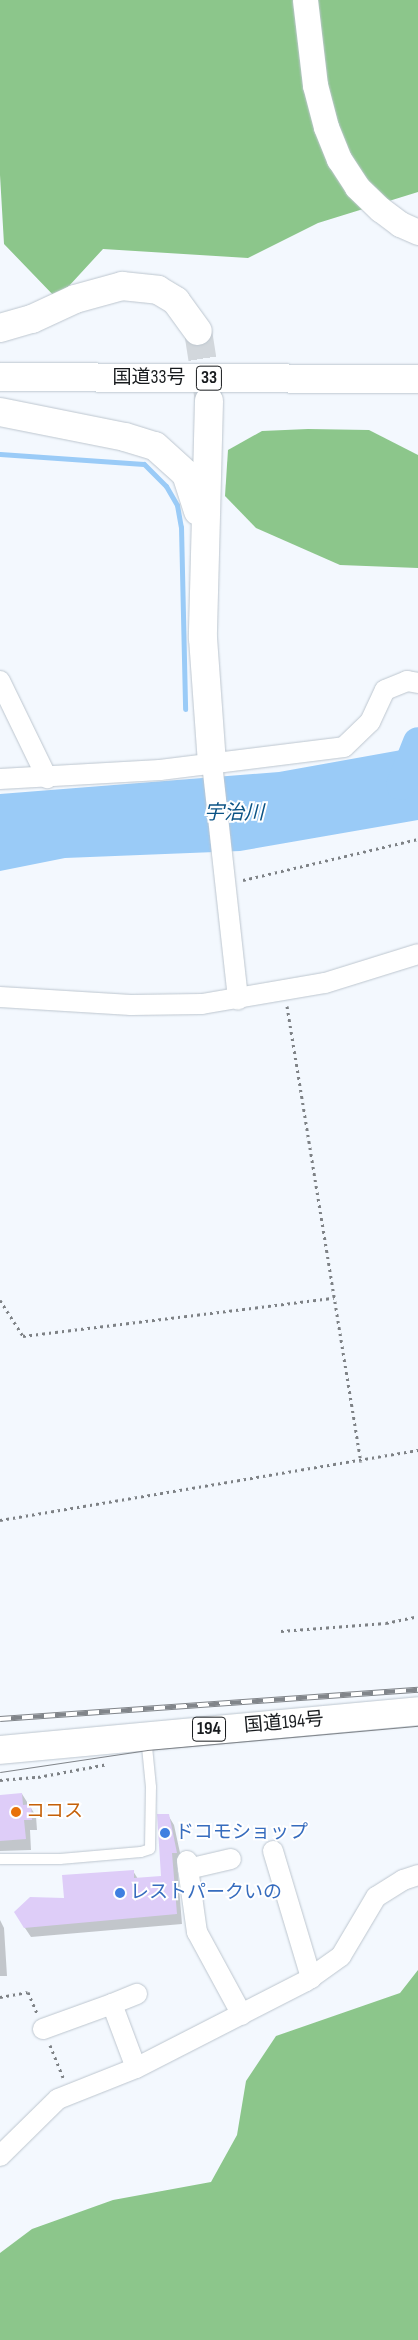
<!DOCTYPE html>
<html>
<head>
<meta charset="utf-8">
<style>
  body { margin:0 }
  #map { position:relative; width:418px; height:2340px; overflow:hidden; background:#f3f8fe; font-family:"Sofia Sans Condensed","Noto Sans JP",sans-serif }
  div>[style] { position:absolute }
  .forest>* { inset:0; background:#8cc68b }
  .water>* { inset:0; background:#9acbf7 }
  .shadow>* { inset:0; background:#0003 }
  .stream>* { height:5px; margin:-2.5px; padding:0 2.5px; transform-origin:2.5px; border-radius:2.5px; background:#9acbf7 }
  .river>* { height:30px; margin:-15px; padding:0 15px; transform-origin:15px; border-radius:15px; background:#9acbf7 }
  .building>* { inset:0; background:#decdf8 }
  .trunk-tunnel>* { height:28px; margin-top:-14px; transform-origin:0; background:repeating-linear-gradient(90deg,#d2d7dc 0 28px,transparent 0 42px) }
  .path>* { height:3px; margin-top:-1.5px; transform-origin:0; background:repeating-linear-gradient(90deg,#7e8286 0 2.5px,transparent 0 6.5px) }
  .roads { filter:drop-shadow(0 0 1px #bdc6cf) drop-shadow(0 0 1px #bdc6cf) }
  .service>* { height:10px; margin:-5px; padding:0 5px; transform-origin:5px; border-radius:5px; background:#fff }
  .minor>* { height:20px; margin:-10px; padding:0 10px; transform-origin:10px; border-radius:10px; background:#fff }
  .tertiary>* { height:25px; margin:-12.5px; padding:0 12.5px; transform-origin:12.5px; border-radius:12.5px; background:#fff }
  .trunk>* { height:28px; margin:-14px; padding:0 14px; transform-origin:14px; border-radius:14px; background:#fff }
  .tram>* { height:1px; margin:-0.5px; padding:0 0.5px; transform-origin:0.5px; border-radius:0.5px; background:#81858a }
  .rail>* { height:5.5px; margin-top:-2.75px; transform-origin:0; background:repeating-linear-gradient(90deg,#fff 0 11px,#81858a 0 22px); box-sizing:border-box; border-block:1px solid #81858a }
  .dots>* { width:14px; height:14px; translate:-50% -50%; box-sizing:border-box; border:2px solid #fff; border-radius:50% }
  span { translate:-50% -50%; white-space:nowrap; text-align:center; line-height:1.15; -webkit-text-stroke:4px #fff; paint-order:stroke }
  .shield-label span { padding:1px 4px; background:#fff; border:1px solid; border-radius:4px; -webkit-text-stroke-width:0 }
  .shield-label { font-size:18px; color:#181b1e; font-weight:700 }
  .street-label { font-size:19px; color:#181b1e }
  .food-label { font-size:19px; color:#c56008 }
  .left { translate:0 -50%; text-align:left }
  .shop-label { font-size:19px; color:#366cbe }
  .water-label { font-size:20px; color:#0b5385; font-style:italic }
</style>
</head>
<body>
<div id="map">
  <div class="forest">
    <i style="clip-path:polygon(0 0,418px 0,418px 192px,318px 223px,248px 258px,103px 249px,57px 299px,4px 244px,0 175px)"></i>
    <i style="clip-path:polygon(308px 429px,369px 430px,418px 455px,418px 568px,340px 565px,256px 528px,225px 496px,228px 450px,262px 431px)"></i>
    <i style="clip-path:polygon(418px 1970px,418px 2340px,0 2340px,0 2253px,32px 2229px,113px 2200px,211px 2182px,237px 2135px,246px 2081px,276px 2036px,400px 1993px)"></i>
  </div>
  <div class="water">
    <i style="clip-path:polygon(418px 747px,418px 820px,240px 851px,65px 858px,0 871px,0 794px,279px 772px)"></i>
  </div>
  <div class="shadow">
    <i style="clip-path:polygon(22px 1794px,36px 1816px,37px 1830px,30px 1830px,31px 1850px,0 1851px,0 1796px)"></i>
    <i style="clip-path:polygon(168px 1815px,174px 1825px,182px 1862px,177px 1862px,182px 1924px,31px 1937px,21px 1922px,66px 1899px,133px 1871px,138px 1879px,162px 1878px)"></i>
    <i style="clip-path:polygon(0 1920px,4px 1928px,7px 1976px,0 1976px)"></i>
  </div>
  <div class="stream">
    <i style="left:0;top:454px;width:144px;rotate:4deg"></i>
    <i style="left:144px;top:464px;width:31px;rotate:45deg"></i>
    <i style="left:166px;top:486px;width:22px;rotate:60deg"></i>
    <i style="left:177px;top:505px;width:22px;rotate:80deg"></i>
    <i style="left:181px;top:527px;width:182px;rotate:88.7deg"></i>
  </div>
  <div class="river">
    <i style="left:401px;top:785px;width:46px;rotate:-68.4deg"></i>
  </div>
  <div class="building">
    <i style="clip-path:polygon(22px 1793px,23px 1805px,31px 1804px,32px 1820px,24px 1820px,26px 1839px,0 1841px,0 1795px)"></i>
    <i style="clip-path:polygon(157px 1814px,169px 1814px,177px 1853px,172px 1853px,177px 1914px,24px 1928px,14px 1912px,30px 1897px,64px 1898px,62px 1875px,134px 1870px,134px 1878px,161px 1876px)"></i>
  </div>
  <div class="trunk-tunnel">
    <i style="left:198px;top:331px;width:71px;rotate:81.1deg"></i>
  </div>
  <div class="path">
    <i style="left:243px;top:880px;width:180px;rotate:-13.2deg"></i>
    <i style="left:287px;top:1006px;width:462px;rotate:80.8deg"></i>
    <i style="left:0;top:1300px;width:43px;rotate:57.4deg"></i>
    <i style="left:23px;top:1336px;width:313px;rotate:-7deg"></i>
    <i style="left:0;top:1520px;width:424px;rotate:-9.5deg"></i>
    <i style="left:281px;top:1631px;width:105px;rotate:-4.4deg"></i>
    <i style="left:386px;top:1623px;width:33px;rotate:-12deg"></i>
    <i style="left:0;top:1780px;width:38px;rotate:-5deg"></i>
    <i style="left:38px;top:1777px;width:71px;rotate:-10.5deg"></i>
    <i style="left:0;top:1997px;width:28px;rotate:-10deg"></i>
    <i style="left:28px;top:1992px;width:23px;rotate:67deg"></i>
    <i style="left:50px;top:2045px;width:35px;rotate:68deg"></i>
  </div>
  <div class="roads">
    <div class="service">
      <i style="left:0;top:1859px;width:60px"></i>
      <i style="left:60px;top:1859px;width:81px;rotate:-4.9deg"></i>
      <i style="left:141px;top:1852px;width:9px;rotate:-18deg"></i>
      <i style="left:150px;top:1849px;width:62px;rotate:-89.1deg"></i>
      <i style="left:151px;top:1787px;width:50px;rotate:-95.7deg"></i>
    </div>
    <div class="minor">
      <i style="left:0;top:681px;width:108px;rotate:64.1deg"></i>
      <i style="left:212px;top:763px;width:238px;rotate:83.7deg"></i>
      <i style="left:0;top:779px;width:160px;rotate:-3.2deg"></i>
      <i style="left:160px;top:770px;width:185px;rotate:-7.1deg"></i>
      <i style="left:344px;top:747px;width:36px;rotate:-44deg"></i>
      <i style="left:370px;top:722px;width:35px;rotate:-65deg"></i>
      <i style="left:385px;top:690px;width:24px;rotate:-22deg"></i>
      <i style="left:407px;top:681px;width:11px;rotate:10deg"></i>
      <i style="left:0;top:997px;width:131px;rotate:3.5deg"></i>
      <i style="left:131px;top:1005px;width:71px;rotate:-0.8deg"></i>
      <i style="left:202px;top:1004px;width:125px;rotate:-9.7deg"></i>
      <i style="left:325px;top:983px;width:97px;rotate:-17.3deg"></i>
      <i style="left:273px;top:1851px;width:133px;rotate:73.3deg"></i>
      <i style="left:187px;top:1861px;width:72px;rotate:82deg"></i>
      <i style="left:197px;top:1932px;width:94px;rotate:61.5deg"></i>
      <i style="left:188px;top:1869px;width:44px;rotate:-13.1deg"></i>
      <i style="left:112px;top:2004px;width:27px;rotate:-22deg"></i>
      <i style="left:43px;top:2029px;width:73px;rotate:-19.9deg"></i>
      <i style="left:112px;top:2004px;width:68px;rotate:69.4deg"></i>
      <i style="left:0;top:2156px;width:81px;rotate:-44.5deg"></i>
      <i style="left:58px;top:2099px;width:84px;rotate:-21.7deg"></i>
      <i style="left:136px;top:2068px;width:191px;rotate:-27.1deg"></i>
      <i style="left:306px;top:1981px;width:43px;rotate:-35.5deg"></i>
      <i style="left:341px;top:1956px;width:69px;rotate:-59.3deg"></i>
      <i style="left:376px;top:1897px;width:32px;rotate:-32deg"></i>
      <i style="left:403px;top:1880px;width:16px;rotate:-18deg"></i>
    </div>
    <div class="tertiary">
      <i style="left:305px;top:0;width:86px;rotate:83.3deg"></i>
      <i style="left:315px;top:85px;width:43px;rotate:75.3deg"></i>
      <i style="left:326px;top:127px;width:35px;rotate:68deg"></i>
      <i style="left:339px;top:159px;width:33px;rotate:57deg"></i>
      <i style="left:357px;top:187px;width:32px;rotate:44deg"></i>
      <i style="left:380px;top:209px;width:25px;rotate:37deg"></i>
      <i style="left:400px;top:224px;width:20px;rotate:24deg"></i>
    </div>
    <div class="trunk">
      <i style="left:0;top:328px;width:33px;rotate:-16deg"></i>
      <i style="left:32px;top:319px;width:47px;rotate:-24.9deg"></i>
      <i style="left:75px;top:299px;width:49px;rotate:-15.5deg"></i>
      <i style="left:122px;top:286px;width:36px;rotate:6deg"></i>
      <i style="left:158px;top:290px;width:21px;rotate:31deg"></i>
      <i style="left:176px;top:301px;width:37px;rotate:54deg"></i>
      <i style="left:0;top:377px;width:418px;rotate:0.3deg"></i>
      <i style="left:209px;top:401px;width:237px;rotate:91.5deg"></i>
      <i style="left:203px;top:638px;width:125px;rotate:85.9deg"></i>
      <i style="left:0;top:412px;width:127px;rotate:11.3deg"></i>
      <i style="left:125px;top:437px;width:31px;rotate:17deg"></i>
      <i style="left:155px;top:446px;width:42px;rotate:42.1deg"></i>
      <i style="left:186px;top:474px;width:39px;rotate:72deg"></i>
      <i style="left:0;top:1750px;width:420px;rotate:-5.3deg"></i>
    </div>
  </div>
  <div class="tram">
    <i style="left:0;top:1772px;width:149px;rotate:-8.5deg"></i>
    <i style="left:147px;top:1750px;width:272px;rotate:-5.1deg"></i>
  </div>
  <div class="rail">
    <i style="left:0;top:1719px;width:419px;rotate:-4deg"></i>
  </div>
  <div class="dots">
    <i style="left:16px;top:1812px;background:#e8710a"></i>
    <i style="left:165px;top:1833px;background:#3f7fe0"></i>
    <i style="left:120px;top:1893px;background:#3f7fe0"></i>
  </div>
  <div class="shield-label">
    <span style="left:209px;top:378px">33</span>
    <span style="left:209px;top:1729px">194</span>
  </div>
  <div class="street-label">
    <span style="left:149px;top:378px">国道33号</span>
    <span style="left:284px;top:1723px;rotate:-5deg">国道194号</span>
  </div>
  <div class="food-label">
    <span class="left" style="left:26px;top:1812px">ココス</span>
  </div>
  <div class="shop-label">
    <span class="left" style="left:175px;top:1833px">ドコモショップ</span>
    <span class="left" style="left:130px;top:1893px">レストパークいの</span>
  </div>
  <div class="water-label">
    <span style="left:234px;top:813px">宇治川</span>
  </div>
</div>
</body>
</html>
